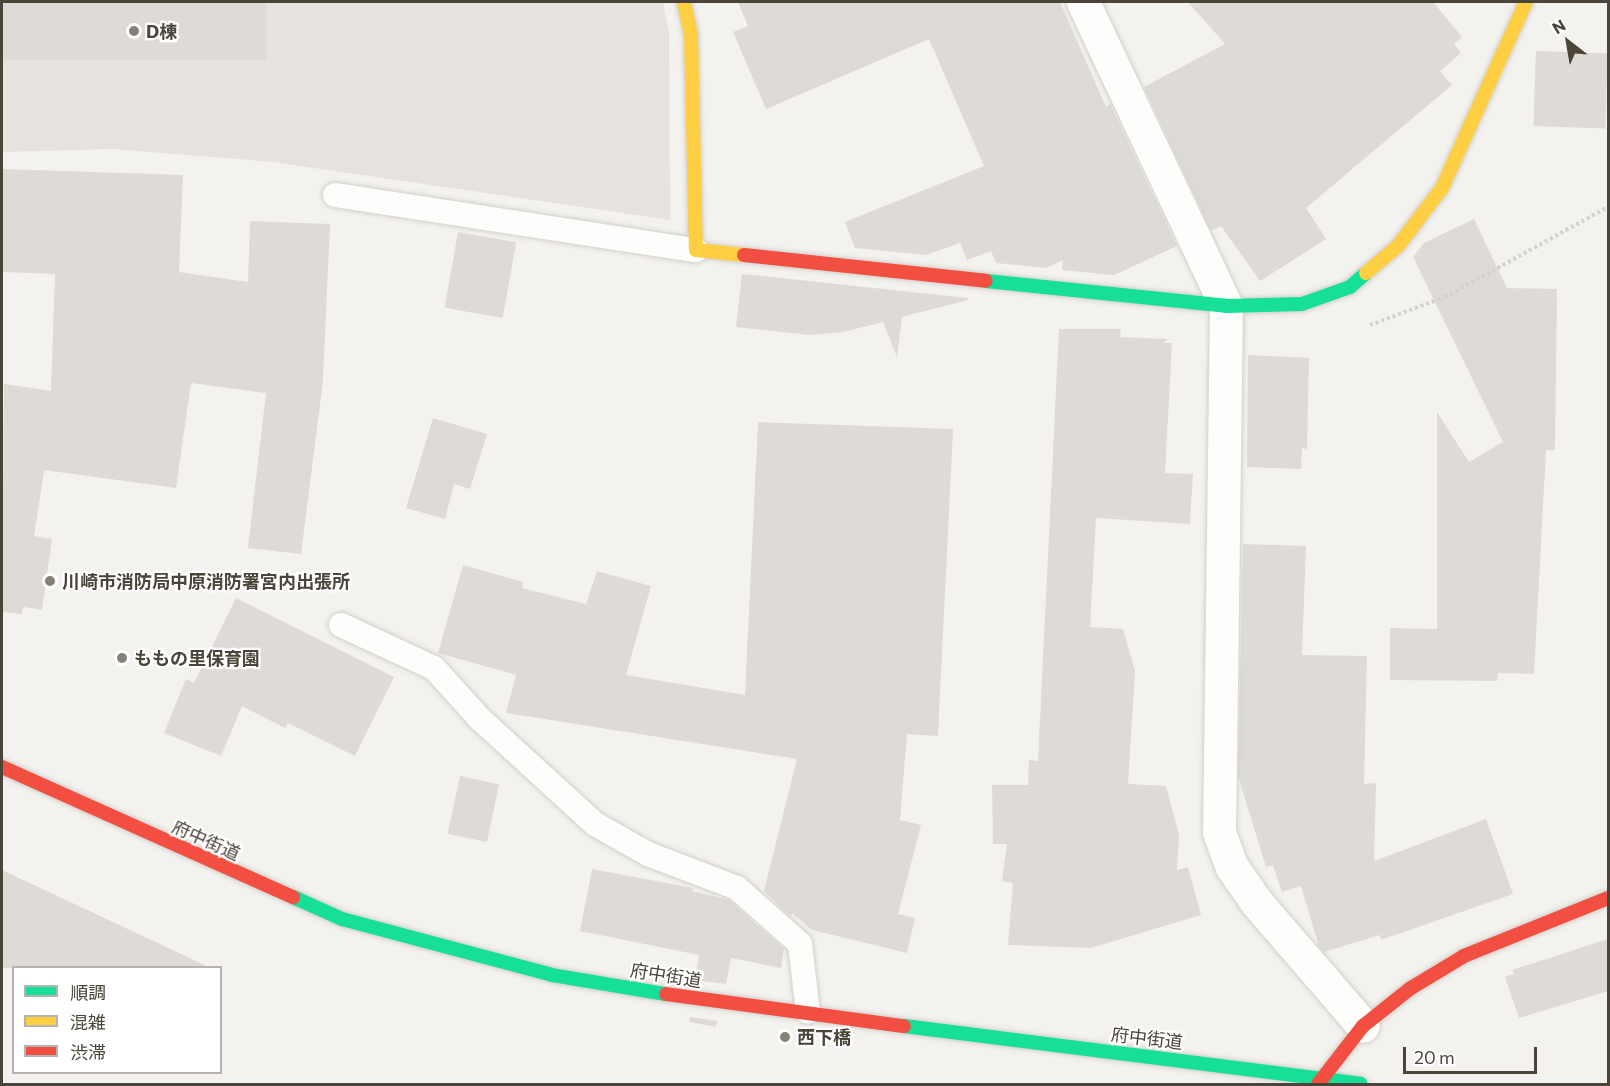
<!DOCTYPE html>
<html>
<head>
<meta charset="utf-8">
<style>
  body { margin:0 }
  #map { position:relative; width:1610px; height:1086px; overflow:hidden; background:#f4f2ee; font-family:Commissioner,"Noto Sans JP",sans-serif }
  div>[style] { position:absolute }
  .industrial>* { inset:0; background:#e6e2de }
  .building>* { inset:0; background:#dedbd6; transform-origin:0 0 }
  .path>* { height:4px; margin-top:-2px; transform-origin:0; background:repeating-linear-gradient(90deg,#d3d2cc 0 3px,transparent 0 6px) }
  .roads { filter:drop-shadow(0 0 2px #d2d0cb) drop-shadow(0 0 2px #d2d0cb) }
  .lane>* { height:24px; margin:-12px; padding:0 12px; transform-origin:12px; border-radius:12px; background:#fdfdfc }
  .street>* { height:33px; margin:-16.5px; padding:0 16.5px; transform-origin:16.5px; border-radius:16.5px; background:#fdfdfc }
  .fast>* { height:14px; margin:-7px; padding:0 7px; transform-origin:7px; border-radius:7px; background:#16e098 }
  .slow>* { height:14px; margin:-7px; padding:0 7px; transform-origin:7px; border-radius:7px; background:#ffcf43 }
  .jam>* { height:14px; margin:-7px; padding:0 7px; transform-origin:7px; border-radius:7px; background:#f24e42 }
  .dots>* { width:16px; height:16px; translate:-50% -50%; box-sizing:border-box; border:3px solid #fff; border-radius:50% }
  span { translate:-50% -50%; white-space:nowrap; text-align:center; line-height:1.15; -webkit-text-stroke:4.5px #fff; paint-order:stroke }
  .poi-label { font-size:18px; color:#4b4439; font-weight:700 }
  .left { translate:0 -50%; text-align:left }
  .street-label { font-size:18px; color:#4b4439 }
  .frame { position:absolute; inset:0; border:3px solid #4b4439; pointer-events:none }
  .legend { position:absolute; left:12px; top:966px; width:210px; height:108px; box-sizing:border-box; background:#fff; border:2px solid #b7b4b0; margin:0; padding:8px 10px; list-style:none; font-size:18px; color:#4b4439 }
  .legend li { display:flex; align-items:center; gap:12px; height:30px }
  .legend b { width:30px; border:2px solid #b7b4b0 }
  .north { position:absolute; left:1538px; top:12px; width:60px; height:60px; -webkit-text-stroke:4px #fff; paint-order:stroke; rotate:329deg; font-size:16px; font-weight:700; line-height:24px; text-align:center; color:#4b4439 }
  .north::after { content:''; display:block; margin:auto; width:21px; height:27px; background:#4b4439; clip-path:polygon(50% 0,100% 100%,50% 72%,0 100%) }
  .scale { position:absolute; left:1403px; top:1047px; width:134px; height:27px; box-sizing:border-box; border:3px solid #4b4439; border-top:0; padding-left:8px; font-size:18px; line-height:21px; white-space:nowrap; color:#4b4439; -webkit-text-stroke:4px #fff; paint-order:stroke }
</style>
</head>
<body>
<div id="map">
  <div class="industrial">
    <i style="clip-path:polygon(2px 2px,663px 2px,669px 34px,670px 220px,273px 162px,113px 149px,2px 152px)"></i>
  </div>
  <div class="building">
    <i style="left:2px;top:2px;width:264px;height:58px"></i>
    <i style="clip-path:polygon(738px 2px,1060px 2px,1106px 107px,1110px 104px,1177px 246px,1114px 275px,1062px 270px,1063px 260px,1046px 268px,996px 263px,991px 251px,967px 260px,960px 243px,926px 255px,855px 248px,845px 222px,984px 166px,929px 39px,766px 109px,733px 32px,748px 26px)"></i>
    <i style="clip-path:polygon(1188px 2px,1433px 2px,1462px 37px,1454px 44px,1461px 53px,1440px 71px,1452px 85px,1306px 208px,1326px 239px,1260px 281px,1221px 226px,1211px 231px,1144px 87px,1225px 44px)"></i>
    <i style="left:1536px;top:51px;width:72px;height:75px;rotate:2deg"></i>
    <i style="clip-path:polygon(2px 169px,183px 175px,179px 272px,248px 282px,250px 221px,330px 224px,323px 381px,301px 554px,248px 548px,266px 393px,191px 383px,176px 488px,44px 470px,34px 536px,52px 539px,42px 610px,23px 607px,22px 614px,2px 612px,4px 384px,51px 391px,55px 274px,2px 272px)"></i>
    <i style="clip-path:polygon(1474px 219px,1507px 288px,1557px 289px,1555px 450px,1546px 450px,1534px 674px,1498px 673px,1497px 681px,1390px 680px,1390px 628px,1437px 629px,1437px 412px,1469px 462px,1503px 442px,1413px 257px,1424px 243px)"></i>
    <i style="left:458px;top:232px;width:59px;height:77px;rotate:10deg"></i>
    <i style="clip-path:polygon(742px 274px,968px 298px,968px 300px,902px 317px,897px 357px,883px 322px,843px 332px,809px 335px,736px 327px)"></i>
    <i style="clip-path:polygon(1059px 329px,1121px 329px,1120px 337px,1168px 339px,1163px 343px,1172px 343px,1165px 473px,1193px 474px,1190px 524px,1096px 518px,1090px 627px,1123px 629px,1135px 671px,1128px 784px,1166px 786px,1179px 835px,1177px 870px,1188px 867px,1201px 915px,1091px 948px,1008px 945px,1013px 883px,1002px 881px,1007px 844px,993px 844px,992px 785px,1028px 785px,1029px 760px,1038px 761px)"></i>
    <i style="clip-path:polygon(1248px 355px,1309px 358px,1307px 449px,1302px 448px,1301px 469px,1247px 467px)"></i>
    <i style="clip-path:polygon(433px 418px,487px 434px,470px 489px,454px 484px,445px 519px,406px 508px)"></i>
    <i style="clip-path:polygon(758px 422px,953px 429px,938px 736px,907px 734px,900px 820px,921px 825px,898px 914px,915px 918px,907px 953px,812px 930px,792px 913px,791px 917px,764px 891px,797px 759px,506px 713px,516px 675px,438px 653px,463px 565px,523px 582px,522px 588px,586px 604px,597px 571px,651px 586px,626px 675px,745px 695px)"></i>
    <i style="clip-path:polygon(1243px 544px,1306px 546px,1302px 655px,1367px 656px,1364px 784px,1376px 783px,1374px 861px,1486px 819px,1513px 894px,1381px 940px,1380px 935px,1324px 952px,1319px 947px,1301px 886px,1282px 892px,1273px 865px,1266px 867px,1238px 776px)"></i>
    <i style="clip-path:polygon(236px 598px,394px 677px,355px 756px,288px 723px,285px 728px,242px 706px,221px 756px,164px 733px,186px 679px,194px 683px)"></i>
    <i style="left:460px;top:776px;width:40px;height:59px;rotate:12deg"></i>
    <i style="clip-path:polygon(592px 869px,693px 888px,692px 891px,729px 900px,784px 949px,781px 968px,731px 958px,726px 984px,695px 980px,699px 955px,580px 931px)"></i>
    <i style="clip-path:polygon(2px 870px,211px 968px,2px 968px)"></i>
    <i style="clip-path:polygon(1608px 939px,1608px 991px,1519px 1018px,1505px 977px,1514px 974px,1512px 970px)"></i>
    <i style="clip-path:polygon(690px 1017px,717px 1021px,716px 1027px,689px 1022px)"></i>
  </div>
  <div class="path">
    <i style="left:1370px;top:325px;width:80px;rotate:-20.5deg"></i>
    <i style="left:1445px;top:297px;width:186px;rotate:-28.9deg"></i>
  </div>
  <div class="roads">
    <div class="lane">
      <i style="left:335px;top:195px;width:365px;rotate:8.7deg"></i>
      <i style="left:341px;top:625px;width:102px;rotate:24.8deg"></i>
      <i style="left:434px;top:668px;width:69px;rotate:48deg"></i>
      <i style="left:480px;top:719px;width:156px;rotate:42.4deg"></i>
      <i style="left:595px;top:824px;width:61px;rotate:29.5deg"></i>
      <i style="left:648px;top:854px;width:95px;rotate:20.9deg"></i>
      <i style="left:737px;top:888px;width:84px;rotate:41.6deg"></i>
      <i style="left:800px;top:944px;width:68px;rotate:83.3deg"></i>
    </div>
    <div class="street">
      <i style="left:1083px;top:2px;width:336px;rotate:64.8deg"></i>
      <i style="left:1226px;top:306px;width:526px;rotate:90.76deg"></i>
      <i style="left:1219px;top:832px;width:37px;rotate:70deg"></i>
      <i style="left:1232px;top:867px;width:44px;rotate:55.2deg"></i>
      <i style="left:1257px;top:903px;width:162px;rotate:49.2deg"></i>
    </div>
    <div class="fast">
      <i style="left:986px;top:281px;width:241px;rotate:5.9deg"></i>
      <i style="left:1226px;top:306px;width:76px;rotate:-1.5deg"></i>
      <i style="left:1302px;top:304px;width:51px;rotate:-19.5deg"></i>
      <i style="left:1350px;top:287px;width:21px;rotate:-41deg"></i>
      <i style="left:293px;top:897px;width:54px;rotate:24.2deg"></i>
      <i style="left:342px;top:919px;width:217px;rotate:14.9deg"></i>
      <i style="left:552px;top:975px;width:116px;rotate:9.5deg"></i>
      <i style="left:904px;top:1026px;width:460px;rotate:7.2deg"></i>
    </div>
    <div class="slow">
      <i style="left:684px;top:2px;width:33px;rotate:78deg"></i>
      <i style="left:691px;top:34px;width:216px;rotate:88.7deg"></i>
      <i style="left:696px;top:250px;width:48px;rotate:5.9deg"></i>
      <i style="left:1366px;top:273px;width:42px;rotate:-40.2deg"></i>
      <i style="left:1398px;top:246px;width:73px;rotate:-52.8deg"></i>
      <i style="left:1442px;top:188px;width:204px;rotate:-65.7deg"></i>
    </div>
    <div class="jam">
      <i style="left:744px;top:255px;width:243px;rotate:6.1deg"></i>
      <i style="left:2px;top:767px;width:319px;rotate:24.1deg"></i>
      <i style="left:666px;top:994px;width:240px;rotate:7.7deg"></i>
      <i style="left:1318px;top:1084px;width:73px;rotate:-52.2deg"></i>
      <i style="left:1363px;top:1026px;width:61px;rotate:-38.4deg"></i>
      <i style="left:1411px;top:988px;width:62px;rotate:-31.1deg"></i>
      <i style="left:1464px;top:956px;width:155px;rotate:-21.9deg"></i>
    </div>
  </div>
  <div class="dots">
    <i style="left:134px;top:31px;background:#868178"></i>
    <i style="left:50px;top:581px;background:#868178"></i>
    <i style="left:122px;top:658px;background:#868178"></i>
    <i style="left:785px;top:1037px;background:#868178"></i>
  </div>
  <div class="poi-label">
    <span class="left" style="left:146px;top:31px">D棟</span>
    <span class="left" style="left:62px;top:581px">川崎市消防局中原消防署宮内出張所</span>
    <span class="left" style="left:134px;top:658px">ももの里保育園</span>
    <span class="left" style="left:797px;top:1037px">西下橋</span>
  </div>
  <div class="street-label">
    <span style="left:206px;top:840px;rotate:24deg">府中街道</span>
    <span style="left:666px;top:975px;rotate:9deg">府中街道</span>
    <span style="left:1147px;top:1038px;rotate:7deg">府中街道</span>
  </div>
  <div class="frame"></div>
  <ul class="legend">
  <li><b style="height:8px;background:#16e098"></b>順調</li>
  <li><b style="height:8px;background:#ffcf43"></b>混雑</li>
  <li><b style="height:8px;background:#f24e42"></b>渋滞</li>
  </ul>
  <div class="north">N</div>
  <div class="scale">20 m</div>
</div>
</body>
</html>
